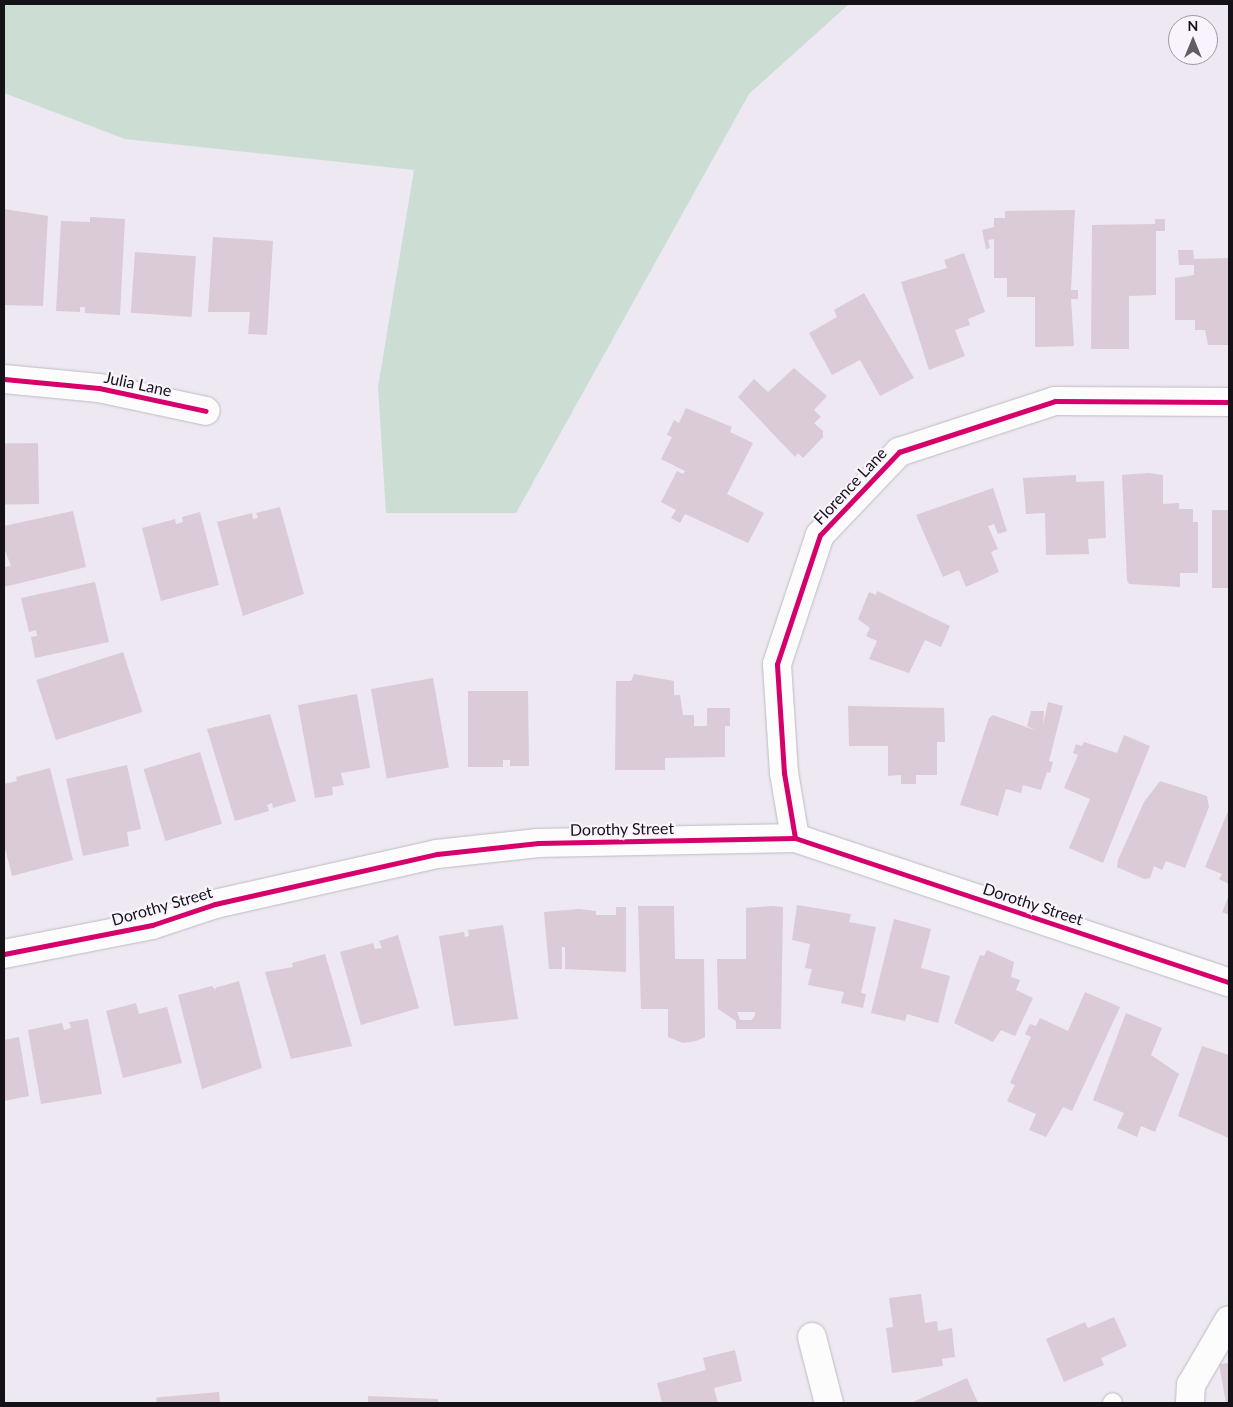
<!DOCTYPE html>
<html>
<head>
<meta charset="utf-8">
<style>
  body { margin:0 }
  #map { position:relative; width:1233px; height:1407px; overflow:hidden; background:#ede8f1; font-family:Lato,sans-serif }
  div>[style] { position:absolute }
  .green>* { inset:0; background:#ccded3 }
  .building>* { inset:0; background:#dbcbd6; transform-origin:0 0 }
  .roads { filter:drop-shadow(0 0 1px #bfbbc2) drop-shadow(0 0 1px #bfbbc2) }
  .lane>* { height:18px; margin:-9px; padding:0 9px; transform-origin:9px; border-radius:9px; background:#fcfcfd }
  .street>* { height:28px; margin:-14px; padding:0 14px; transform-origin:14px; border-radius:14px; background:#fcfcfd }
  .cycleway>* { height:5px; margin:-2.5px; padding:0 2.5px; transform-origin:2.5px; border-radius:2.5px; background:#d6006c }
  span { translate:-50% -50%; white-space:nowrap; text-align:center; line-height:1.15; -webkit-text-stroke:4.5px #f8f3fd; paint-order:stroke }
  .street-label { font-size:16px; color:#151217 }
  .frame { position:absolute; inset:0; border:5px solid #151217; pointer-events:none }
  .north { position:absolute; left:1168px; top:15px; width:50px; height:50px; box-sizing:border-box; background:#f8f3fd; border:1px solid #9d99a1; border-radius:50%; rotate:0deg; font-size:14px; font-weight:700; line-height:20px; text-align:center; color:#151217 }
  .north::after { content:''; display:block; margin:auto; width:18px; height:22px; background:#615d63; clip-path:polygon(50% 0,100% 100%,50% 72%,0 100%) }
</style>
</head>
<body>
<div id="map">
  <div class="green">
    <i style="clip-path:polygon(4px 4px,849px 4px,749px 94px,516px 513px,386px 513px,378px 387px,414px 170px,125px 139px,4px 93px)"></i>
  </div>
  <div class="building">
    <i style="clip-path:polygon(4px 209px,48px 216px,43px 306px,4px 305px)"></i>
    <i style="clip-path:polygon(1075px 210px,1071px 290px,1078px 290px,1078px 299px,1071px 299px,1074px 346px,1035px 347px,1035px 297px,1007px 297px,1007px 278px,994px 278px,994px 239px,988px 240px,990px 248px,986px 249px,982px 230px,994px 227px,994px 218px,1005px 218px,1005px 211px)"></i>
    <i style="clip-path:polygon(90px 217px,125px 219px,120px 315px,85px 313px,85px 307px,80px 307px,80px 312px,56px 311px,61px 221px,90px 222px)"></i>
    <i style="clip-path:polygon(1155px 219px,1165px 219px,1165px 231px,1156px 231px,1156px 295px,1129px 296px,1129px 349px,1091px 349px,1092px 225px,1155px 224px)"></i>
    <i style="clip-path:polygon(213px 237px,273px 241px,267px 335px,248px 334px,250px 312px,208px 312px)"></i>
    <i style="clip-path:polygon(1178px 250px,1193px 250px,1194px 259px,1229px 258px,1229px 345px,1208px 345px,1205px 330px,1195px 330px,1195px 320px,1175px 320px,1175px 278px,1194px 275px,1194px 265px,1179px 265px)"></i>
    <i style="left:135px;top:252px;width:61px;height:61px;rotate:4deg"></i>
    <i style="clip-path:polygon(964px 253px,985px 312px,968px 319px,970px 325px,955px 330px,965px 356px,929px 370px,901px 282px,947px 268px,944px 260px)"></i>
    <i style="clip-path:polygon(864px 293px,914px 378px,880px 396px,860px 360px,832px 375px,809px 333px,837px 317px,834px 310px)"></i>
    <i style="clip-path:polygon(794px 368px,827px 396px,814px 410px,821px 417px,814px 423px,823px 431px,823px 437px,803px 458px,798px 453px,795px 457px,738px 397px,754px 379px,768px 392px)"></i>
    <i style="clip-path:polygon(686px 408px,732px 427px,730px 432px,753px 443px,727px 494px,764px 513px,748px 543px,685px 514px,680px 523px,671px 518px,676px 510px,661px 502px,677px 471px,683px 474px,685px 471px,661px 459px,672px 437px,667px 435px,674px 420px,679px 423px)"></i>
    <i style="left:38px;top:443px;width:61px;height:34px;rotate:89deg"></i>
    <i style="clip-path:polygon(1148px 473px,1163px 475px,1163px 504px,1179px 503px,1179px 509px,1193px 509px,1193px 522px,1198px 522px,1198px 573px,1180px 573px,1180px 587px,1129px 584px,1127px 580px,1122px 475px)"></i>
    <i style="clip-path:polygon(1076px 475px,1076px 482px,1104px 481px,1106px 538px,1088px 539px,1089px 554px,1046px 555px,1045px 513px,1026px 514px,1023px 478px)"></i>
    <i style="clip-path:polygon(993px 488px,1007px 531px,998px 534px,994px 524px,988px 526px,998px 549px,991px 552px,999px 572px,966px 587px,959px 570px,943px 577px,916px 515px)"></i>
    <i style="clip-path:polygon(280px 507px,304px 594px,243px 616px,217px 522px,252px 513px,253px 519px,258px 518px,256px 513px)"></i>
    <i style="left:1212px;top:510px;width:17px;height:78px"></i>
    <i style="clip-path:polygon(73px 511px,86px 567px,4px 587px,4px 567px,11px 566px,4px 548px,4px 526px)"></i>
    <i style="clip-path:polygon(200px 512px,219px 585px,161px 601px,142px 528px,175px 519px,176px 524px,183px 522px,182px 517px)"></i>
    <i style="clip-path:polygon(95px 582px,109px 642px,35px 658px,31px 637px,37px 636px,36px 630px,29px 632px,21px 598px)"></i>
    <i style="clip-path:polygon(877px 591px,950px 626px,941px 647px,925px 640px,909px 673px,869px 659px,877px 641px,866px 636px,870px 628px,858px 619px,869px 592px,876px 595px)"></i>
    <i style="left:123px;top:652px;width:63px;height:91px;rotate:72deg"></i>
    <i style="clip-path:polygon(634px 674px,674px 681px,674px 695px,680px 695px,683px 715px,694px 715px,694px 726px,707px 726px,707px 708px,730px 708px,730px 726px,725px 726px,725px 757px,665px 758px,665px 770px,615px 770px,616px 681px,631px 681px)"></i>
    <i style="left:433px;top:678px;width:91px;height:63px;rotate:80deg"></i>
    <i style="clip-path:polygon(468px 691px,528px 691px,529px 766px,510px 766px,510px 760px,503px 760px,503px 767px,468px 767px)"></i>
    <i style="clip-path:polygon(357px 694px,370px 768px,341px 773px,344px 785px,332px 787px,333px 795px,315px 798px,298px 705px)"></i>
    <i style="clip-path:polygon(1048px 702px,1063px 706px,1049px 761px,1053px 762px,1050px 773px,1047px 772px,1041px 790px,1023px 785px,1021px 793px,1006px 789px,998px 816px,960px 805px,989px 718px,993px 715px,1037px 731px,1027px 726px,1031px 711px,1044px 711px,1043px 725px)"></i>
    <i style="clip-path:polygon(848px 706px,944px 708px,945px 742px,937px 742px,937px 775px,916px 775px,916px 784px,901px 784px,901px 775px,888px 776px,888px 746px,849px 746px)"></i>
    <i style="clip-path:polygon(270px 714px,296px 801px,273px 808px,272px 803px,267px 805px,269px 811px,235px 821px,207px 729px)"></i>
    <i style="clip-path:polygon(1124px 735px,1150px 746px,1103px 863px,1069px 848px,1090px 799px,1064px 788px,1078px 755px,1073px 753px,1076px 744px,1082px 746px,1084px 742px,1117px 753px)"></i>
    <i style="left:200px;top:752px;width:75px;height:59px;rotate:73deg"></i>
    <i style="clip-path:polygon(127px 765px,141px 829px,127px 832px,129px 846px,83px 856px,66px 779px)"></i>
    <i style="clip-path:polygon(50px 768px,73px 860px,12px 876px,4px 844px,4px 784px,17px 781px,16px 777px)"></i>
    <i style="clip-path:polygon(1160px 781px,1207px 796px,1209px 807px,1185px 868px,1166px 861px,1162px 870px,1154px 866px,1150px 878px,1144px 879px,1117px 867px,1118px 860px,1144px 802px)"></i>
    <i style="clip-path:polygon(1229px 809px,1229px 884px,1219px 879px,1222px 874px,1205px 867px)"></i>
    <i style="clip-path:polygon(1229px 895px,1229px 915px,1222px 912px)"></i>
    <i style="clip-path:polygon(797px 905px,851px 914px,849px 922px,876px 927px,861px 993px,866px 994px,863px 1008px,841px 1003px,844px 992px,808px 985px,812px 969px,805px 968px,810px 944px,792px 940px)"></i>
    <i style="clip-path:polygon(638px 906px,674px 906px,675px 959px,704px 959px,705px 1037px,696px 1041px,683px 1043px,668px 1037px,668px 1009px,641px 1009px)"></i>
    <i style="clip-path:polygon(evenodd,772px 906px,783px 907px,781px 1029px,736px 1029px,736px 1021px,718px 1009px,717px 959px,746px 959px,746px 908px,772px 906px,737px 1012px,755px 1012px,755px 1015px,752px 1020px,740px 1020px,737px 1012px)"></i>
    <i style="clip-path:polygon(616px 907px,626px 907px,626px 972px,565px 969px,565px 947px,562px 947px,562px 969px,549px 969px,544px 912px,579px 909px,596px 911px,596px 915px,616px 915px)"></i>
    <i style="clip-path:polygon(894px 919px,931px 929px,921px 968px,950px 976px,938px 1023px,907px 1014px,905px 1021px,871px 1013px)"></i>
    <i style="clip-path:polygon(503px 925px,518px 1019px,454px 1026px,439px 936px,464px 932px,465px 937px,469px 936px,468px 930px)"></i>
    <i style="clip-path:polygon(398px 935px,419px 1008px,361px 1025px,340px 952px,373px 943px,375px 949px,382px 948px,379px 941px)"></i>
    <i style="clip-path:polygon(987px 950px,1014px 962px,1011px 977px,1020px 980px,1016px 990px,1033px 998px,1015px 1036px,1001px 1030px,993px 1042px,954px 1023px,980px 955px,984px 956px)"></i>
    <i style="clip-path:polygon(325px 954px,352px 1046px,291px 1059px,265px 972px,293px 967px,292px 963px)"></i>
    <i style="clip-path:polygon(239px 981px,262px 1068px,202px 1089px,178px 995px,212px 986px,216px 991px,215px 988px)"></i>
    <i style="clip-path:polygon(1085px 992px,1120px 1007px,1072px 1111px,1063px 1107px,1046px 1137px,1029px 1130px,1036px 1114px,1007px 1101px,1015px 1085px,1010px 1083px,1031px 1037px,1025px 1034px,1030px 1024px,1036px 1026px,1040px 1018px,1068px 1031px)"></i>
    <i style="clip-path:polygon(136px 1003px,139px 1014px,167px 1007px,182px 1063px,123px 1078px,106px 1011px)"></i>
    <i style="clip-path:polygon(1126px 1013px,1162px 1028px,1151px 1055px,1179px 1074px,1155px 1132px,1141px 1126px,1137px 1137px,1117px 1128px,1124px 1113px,1093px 1100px)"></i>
    <i style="clip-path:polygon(88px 1019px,102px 1094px,41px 1104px,28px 1030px,62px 1023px,64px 1030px,71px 1028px,69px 1022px)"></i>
    <i style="clip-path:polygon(19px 1037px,29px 1096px,4px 1101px,4px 1040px)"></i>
    <i style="clip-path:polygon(1202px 1046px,1229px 1055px,1229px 1138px,1178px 1116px)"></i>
    <i style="clip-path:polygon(921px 1294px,925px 1323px,937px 1321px,938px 1331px,952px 1328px,955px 1357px,942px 1359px,943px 1366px,892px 1373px,886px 1328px,893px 1327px,889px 1298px)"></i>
    <i style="clip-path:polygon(1114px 1317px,1127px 1346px,1101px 1358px,1104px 1365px,1064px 1382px,1046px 1339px,1085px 1322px,1088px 1328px)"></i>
    <i style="clip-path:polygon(735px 1350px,742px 1381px,714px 1388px,718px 1403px,662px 1403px,657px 1383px,706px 1370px,703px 1358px)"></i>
    <i style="clip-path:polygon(1229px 1363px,1229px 1403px,1226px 1403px,1219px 1364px)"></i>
    <i style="clip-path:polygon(967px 1378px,978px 1403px,914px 1403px,913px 1402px)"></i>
    <i style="left:219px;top:1392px;width:11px;height:63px;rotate:85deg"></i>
    <i style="clip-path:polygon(368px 1396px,438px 1399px,438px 1403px,368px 1403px)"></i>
  </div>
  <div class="roads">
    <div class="lane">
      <i style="left:1112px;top:1403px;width:1px;rotate:-45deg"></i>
    </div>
    <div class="street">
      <i style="left:4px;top:379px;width:95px;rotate:5.4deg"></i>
      <i style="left:99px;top:388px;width:109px;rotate:12.1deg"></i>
      <i style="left:795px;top:838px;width:66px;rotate:-99.6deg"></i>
      <i style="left:784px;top:773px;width:109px;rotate:-93.7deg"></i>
      <i style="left:777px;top:664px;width:136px;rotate:-71.6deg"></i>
      <i style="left:820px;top:535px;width:115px;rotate:-46.4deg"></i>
      <i style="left:899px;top:452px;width:164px;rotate:-18.1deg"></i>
      <i style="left:1055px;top:401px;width:174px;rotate:0.3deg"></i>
      <i style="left:4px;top:954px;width:151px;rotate:-11.1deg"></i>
      <i style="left:152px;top:925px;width:66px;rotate:-18.4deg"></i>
      <i style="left:215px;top:904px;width:228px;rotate:-12.7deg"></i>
      <i style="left:437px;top:854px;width:102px;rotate:-6.2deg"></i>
      <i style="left:538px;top:843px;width:257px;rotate:-1.1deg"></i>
      <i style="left:795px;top:838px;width:457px;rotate:18.4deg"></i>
      <i style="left:812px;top:1337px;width:68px;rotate:75.6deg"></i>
      <i style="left:1190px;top:1403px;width:18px;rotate:-87deg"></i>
      <i style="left:1191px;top:1385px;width:75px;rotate:-59.7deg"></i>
    </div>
  </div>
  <div class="cycleway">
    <i style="left:4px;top:379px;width:95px;rotate:5.4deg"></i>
    <i style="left:99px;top:388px;width:109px;rotate:12.1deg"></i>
    <i style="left:795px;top:838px;width:66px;rotate:-99.6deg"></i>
    <i style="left:784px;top:773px;width:109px;rotate:-93.7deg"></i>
    <i style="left:777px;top:664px;width:136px;rotate:-71.6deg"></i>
    <i style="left:820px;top:535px;width:115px;rotate:-46.4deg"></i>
    <i style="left:899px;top:452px;width:164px;rotate:-18.1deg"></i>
    <i style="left:1055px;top:401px;width:174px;rotate:0.3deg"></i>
    <i style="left:4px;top:954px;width:151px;rotate:-11.1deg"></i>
    <i style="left:152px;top:925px;width:66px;rotate:-18.4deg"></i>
    <i style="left:215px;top:904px;width:228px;rotate:-12.7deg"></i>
    <i style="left:437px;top:854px;width:102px;rotate:-6.2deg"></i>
    <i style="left:538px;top:843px;width:257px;rotate:-1.1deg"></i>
    <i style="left:795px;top:838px;width:457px;rotate:18.4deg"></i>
  </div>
  <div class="street-label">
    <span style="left:138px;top:384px;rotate:12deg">Julia Lane</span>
    <span style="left:850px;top:486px;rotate:-47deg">Florence Lane</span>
    <span style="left:622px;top:829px;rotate:-1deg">Dorothy Street</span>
    <span style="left:1033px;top:904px;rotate:18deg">Dorothy Street</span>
    <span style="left:162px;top:906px;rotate:-16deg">Dorothy Street</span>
  </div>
  <div class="frame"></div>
  <div class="north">N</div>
</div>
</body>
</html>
